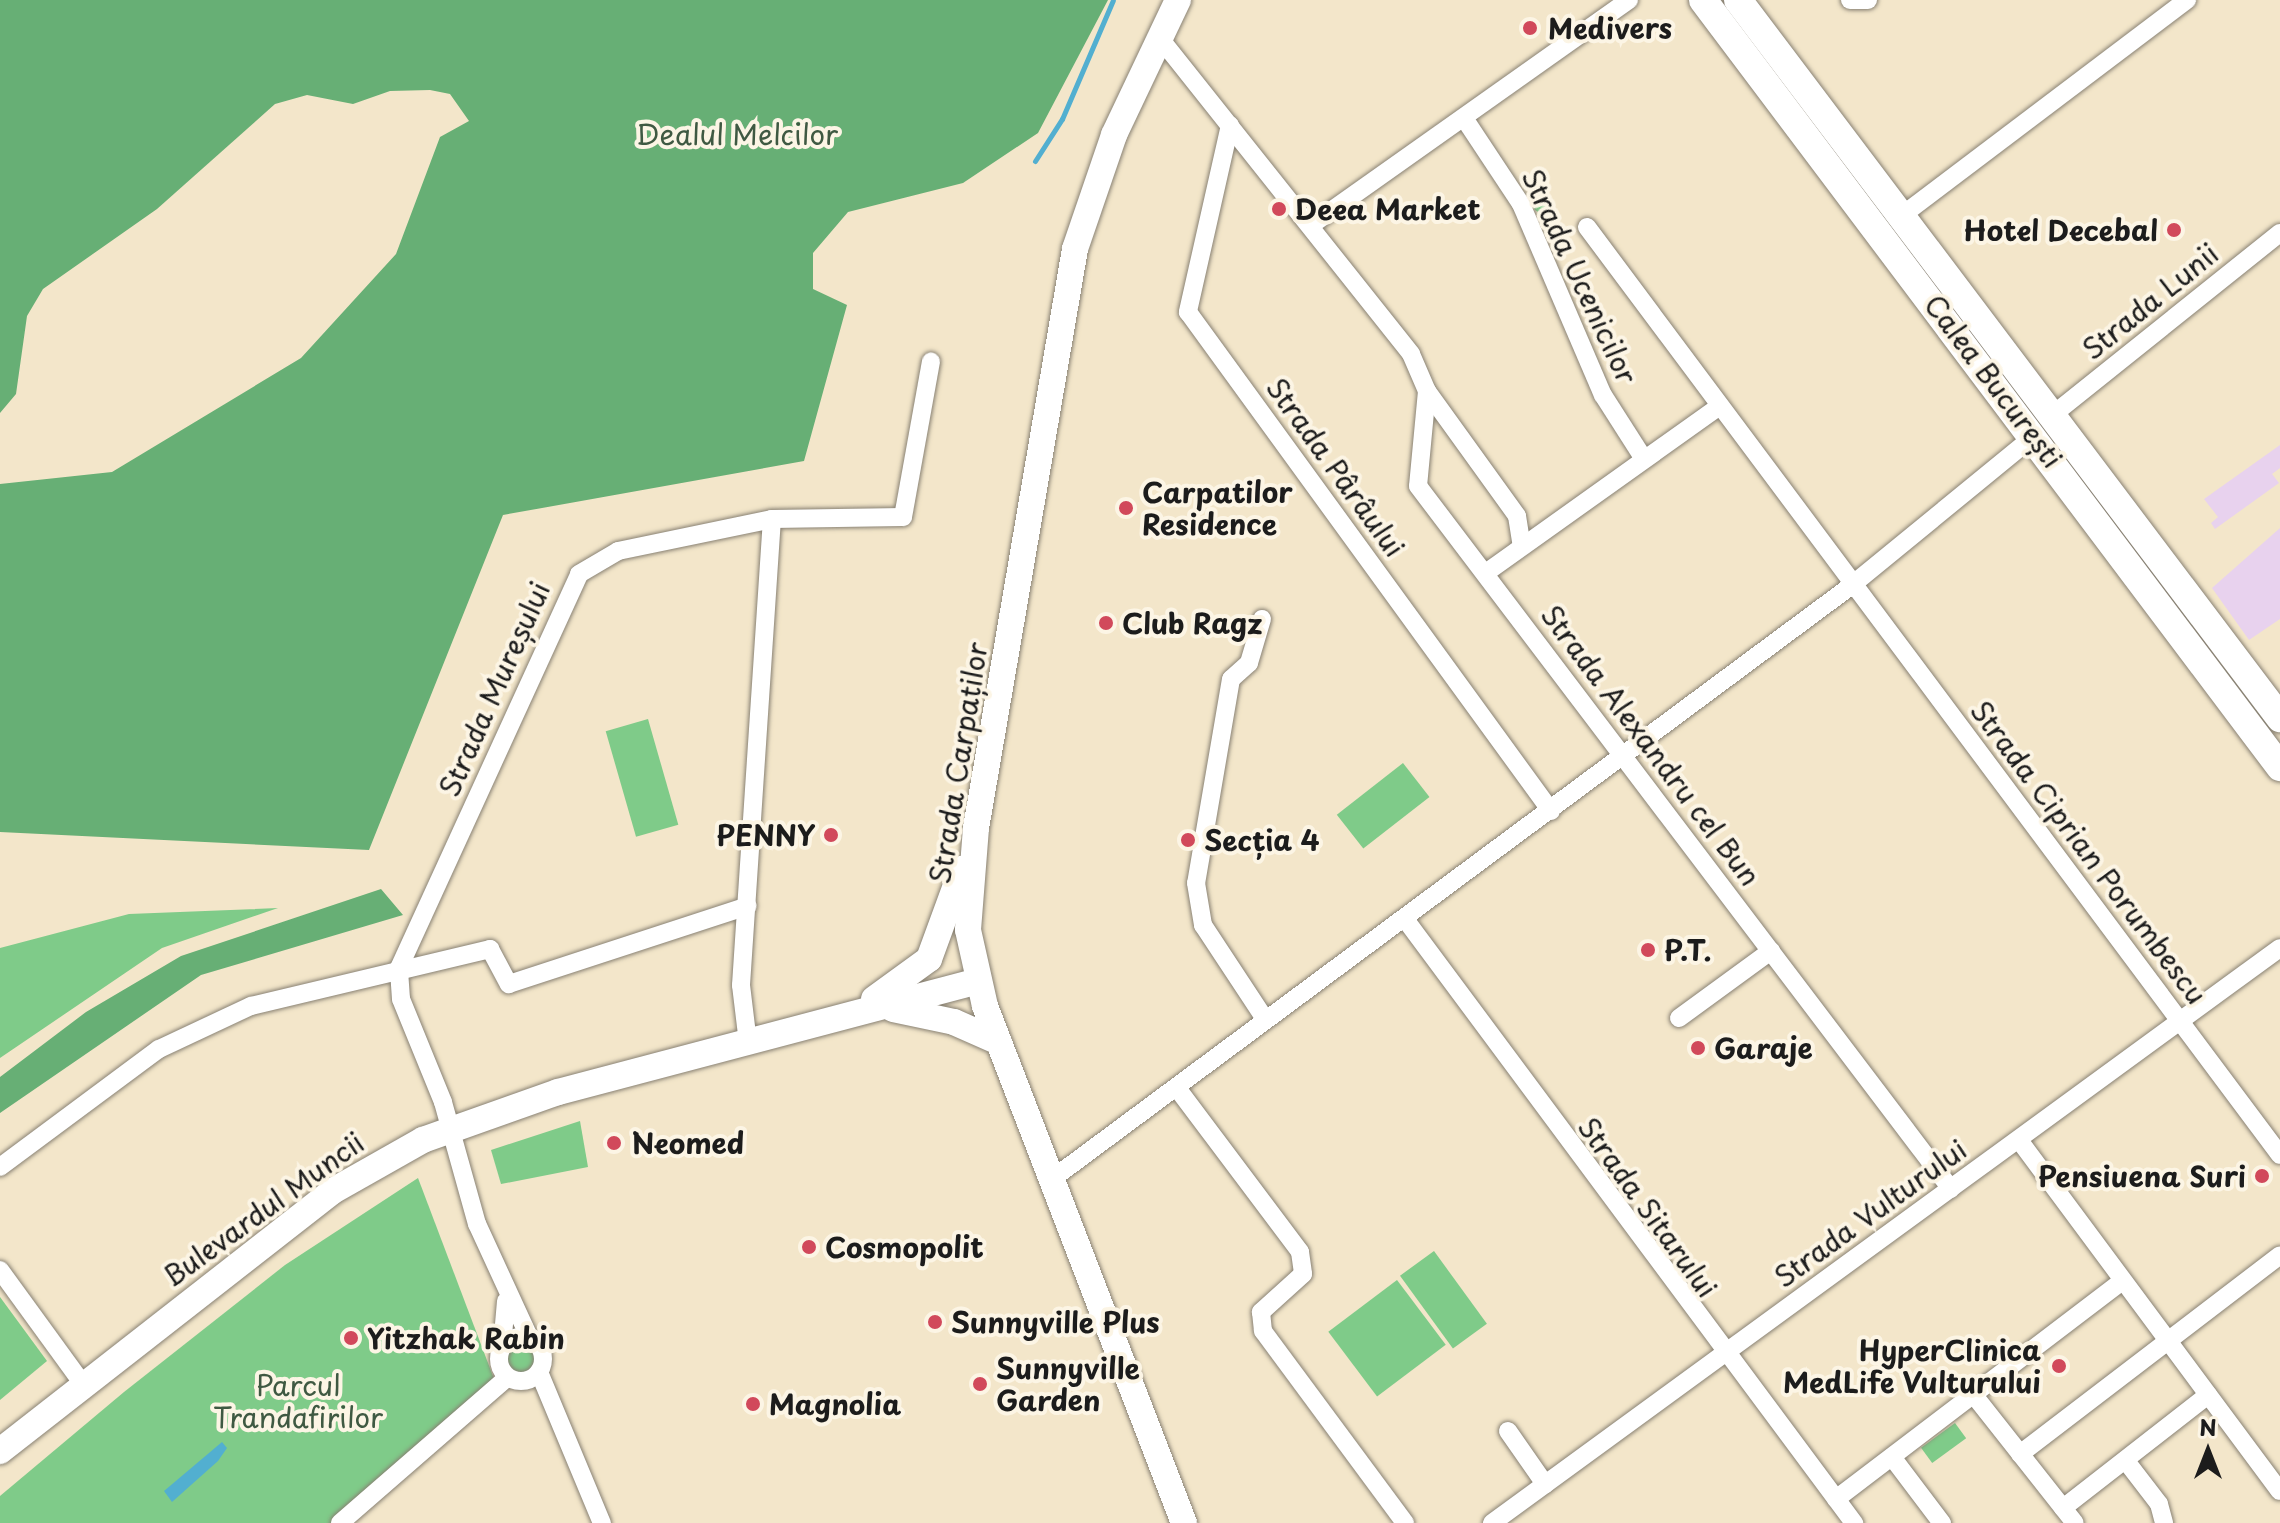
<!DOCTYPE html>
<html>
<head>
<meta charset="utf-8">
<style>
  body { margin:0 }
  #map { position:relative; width:2280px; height:1523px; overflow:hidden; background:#f3e6ca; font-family:"Playpen Sans",sans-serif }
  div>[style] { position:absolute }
  .built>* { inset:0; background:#e8d2ee }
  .green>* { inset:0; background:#7fcb89; transform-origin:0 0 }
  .round { border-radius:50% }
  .forest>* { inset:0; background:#67af75 }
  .water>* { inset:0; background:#52afd0 }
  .stream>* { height:5px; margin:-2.5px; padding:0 2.5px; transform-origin:2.5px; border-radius:2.5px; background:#52afd0 }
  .roads { filter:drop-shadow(0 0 2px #888173) drop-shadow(0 0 2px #888173) }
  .street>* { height:18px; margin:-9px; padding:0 9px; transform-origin:9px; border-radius:9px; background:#fff }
  .street>.ring { margin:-9px; padding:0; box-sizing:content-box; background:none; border:18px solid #fff; border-radius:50% }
  .secondary>* { height:26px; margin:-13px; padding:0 13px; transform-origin:13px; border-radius:13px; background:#fff }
  .primary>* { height:28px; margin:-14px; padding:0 14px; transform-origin:14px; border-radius:14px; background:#fff }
  .dots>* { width:22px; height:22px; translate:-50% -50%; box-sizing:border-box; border:4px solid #fcf5e5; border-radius:50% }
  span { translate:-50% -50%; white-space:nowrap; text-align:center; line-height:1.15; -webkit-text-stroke:8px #fcf5e5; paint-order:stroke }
  .poi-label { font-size:28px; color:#1c1c1c; font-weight:700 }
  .left { translate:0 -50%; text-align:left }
  .right { translate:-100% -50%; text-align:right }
  .park-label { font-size:28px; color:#3f5942 }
  .street-label { font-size:28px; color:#1c1c1c }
  .north { position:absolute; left:2168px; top:1411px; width:80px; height:80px; -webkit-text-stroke:6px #fcf5e5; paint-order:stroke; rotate:0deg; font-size:22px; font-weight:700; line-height:32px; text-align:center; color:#1c1c1c }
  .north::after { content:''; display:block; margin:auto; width:28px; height:36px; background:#1c1c1c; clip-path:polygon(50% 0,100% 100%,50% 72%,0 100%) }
</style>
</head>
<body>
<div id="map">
  <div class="built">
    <i style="clip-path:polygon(2280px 445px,2280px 468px,2272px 474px,2279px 483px,2215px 529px,2211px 523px,2218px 517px,2204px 499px)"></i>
    <i style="clip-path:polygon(2280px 528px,2280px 619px,2249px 640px,2212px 588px)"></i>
  </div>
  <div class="green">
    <i class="round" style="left:1532px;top:193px;width:20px;height:20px"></i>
    <i style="left:648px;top:719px;width:110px;height:44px;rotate:74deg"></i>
    <i style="left:1403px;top:763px;width:43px;height:84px;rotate:52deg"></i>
    <i style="clip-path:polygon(278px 908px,162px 948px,0 1058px,0 948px,129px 914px)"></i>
    <i style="clip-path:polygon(580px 1121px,588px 1167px,501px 1184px,491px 1150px)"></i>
    <i style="clip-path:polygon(418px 1178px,496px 1384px,334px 1523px,0 1523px,0 1496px,124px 1392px,285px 1265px)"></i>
    <i style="left:1434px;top:1251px;width:90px;height:42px;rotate:54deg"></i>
    <i style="left:1397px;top:1280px;width:81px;height:86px;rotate:53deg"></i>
    <i style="clip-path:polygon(0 1297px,47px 1361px,0 1400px)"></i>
    <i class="round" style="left:505px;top:1343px;width:32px;height:32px"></i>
    <i style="left:1955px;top:1423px;width:19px;height:42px;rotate:54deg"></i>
  </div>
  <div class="forest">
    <i style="clip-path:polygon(0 0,1108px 0,1038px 133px,963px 183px,848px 212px,813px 253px,813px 289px,847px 305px,804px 461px,503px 515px,369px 850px,0 832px,0 484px,112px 472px,301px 358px,396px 254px,440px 137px,469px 121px,450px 94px,430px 90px,390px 91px,353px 104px,307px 95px,275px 104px,157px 209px,43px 289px,27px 316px,16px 394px,0 413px)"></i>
    <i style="clip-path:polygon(381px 889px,403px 915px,201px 975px,0 1113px,0 1077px,86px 1012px,181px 956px)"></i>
  </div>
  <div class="water">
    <i style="clip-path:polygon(222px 1442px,227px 1448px,218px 1461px,172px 1502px,164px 1491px)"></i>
  </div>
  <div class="stream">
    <i style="left:1035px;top:161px;width:50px;rotate:-57.3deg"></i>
    <i style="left:1062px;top:119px;width:129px;rotate:-66.8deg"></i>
  </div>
  <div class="roads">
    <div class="street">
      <i style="left:1850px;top:0;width:18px"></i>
      <i style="left:1159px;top:37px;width:405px;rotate:51.5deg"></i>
      <i style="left:1411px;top:354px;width:40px;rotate:66.6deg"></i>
      <i style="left:1427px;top:391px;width:154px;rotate:54.2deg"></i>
      <i style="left:1517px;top:516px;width:30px;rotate:81deg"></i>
      <i style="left:1464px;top:118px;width:103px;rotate:56.5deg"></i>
      <i style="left:1521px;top:204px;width:208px;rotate:66.8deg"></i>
      <i style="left:1603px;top:395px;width:76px;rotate:57.4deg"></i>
      <i style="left:1230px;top:125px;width:192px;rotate:102.7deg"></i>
      <i style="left:1188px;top:312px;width:617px;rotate:53.97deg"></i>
      <i style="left:1900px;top:217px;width:360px;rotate:-37.1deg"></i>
      <i style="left:1314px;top:223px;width:386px;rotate:-35.3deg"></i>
      <i style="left:1587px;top:227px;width:1158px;rotate:53.25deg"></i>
      <i style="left:1427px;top:391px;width:95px;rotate:95.4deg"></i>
      <i style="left:1418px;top:486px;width:882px;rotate:52.83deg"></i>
      <i style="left:2055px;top:413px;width:288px;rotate:-38.7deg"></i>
      <i style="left:1487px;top:572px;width:282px;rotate:-35.5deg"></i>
      <i style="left:1262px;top:619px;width:46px;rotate:106.5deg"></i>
      <i style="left:1249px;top:663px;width:24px;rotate:138deg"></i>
      <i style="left:1231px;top:679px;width:207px;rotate:99.7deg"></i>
      <i style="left:1196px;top:883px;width:43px;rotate:80.5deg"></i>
      <i style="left:1203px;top:925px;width:113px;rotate:56.6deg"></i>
      <i style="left:1405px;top:919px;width:753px;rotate:53.37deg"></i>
      <i style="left:1679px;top:1018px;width:114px;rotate:-36.1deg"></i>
      <i style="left:748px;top:1043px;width:58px;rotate:-96.9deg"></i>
      <i style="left:741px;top:985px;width:467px;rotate:-86.2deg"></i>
      <i style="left:1177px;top:1088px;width:205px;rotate:53.1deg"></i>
      <i style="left:1300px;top:1252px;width:22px;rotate:82deg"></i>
      <i style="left:1303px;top:1274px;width:57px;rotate:137.9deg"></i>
      <i style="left:1261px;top:1312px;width:19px;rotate:84deg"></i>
      <i style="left:1263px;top:1331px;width:239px;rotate:53.5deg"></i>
      <i style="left:2019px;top:1140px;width:437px;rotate:53.4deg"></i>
      <i style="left:0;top:1167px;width:198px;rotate:-36.6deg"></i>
      <i style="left:159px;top:1049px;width:102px;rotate:-25.1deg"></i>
      <i style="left:251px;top:1006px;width:246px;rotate:-13.4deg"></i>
      <i style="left:490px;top:949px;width:40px;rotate:62deg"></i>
      <i style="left:509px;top:984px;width:251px;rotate:-18.1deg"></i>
      <i style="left:1052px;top:1179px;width:996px;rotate:-36.59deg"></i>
      <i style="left:1852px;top:585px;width:237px;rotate:-39.3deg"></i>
      <i style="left:0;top:1270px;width:140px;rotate:54deg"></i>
      <i class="ring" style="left:499px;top:1337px;width:26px;height:26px"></i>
      <i style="left:530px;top:1339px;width:127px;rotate:-114.7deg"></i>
      <i style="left:477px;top:1224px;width:127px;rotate:-105.6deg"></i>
      <i style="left:443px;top:1102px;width:111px;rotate:-112.2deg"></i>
      <i style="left:401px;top:999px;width:31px;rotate:-94deg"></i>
      <i style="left:399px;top:968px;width:433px;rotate:-65.4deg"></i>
      <i style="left:579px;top:574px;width:45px;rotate:-30.5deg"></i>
      <i style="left:618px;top:551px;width:157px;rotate:-11.7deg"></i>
      <i style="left:772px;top:519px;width:131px;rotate:-0.9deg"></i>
      <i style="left:903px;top:517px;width:158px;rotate:-79.8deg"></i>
      <i style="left:502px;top:1347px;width:46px;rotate:-85deg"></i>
      <i style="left:539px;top:1372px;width:164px;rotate:67.4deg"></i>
      <i style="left:1973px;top:1394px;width:164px;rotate:51.7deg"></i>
      <i style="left:1508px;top:1431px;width:65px;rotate:55.1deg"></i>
      <i style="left:2020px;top:1454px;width:327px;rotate:-37.4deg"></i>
      <i style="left:1892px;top:1457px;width:83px;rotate:52.9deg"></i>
      <i style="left:2126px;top:1461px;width:54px;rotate:52.5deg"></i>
      <i style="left:2159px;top:1504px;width:20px;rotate:75deg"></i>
      <i style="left:1836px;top:1499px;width:358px;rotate:-37.3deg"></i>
      <i style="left:2063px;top:1508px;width:184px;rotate:-37.9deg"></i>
      <i style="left:340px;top:1523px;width:221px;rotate:-41deg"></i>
      <i style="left:1492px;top:1523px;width:975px;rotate:-36.12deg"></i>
    </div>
    <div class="secondary">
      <i style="left:1178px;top:0;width:149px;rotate:115.4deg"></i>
      <i style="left:1114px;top:135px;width:120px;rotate:108.9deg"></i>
      <i style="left:1075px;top:249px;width:587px;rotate:99.7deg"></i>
      <i style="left:976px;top:828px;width:102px;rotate:94.5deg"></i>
      <i style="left:968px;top:930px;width:78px;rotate:77.4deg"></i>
      <i style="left:985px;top:1006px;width:554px;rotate:68.95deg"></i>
      <i style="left:874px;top:999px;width:68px;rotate:-36deg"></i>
      <i style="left:929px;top:959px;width:96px;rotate:-69.9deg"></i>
      <i style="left:893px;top:1009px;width:62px;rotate:12deg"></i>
      <i style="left:954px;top:1022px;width:49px;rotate:24deg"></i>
      <i style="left:0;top:1451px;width:420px;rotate:-38deg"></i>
      <i style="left:331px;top:1192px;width:106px;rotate:-29.5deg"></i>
      <i style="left:423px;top:1140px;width:143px;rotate:-19.6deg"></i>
      <i style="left:558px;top:1092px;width:434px;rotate:-14.8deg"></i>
    </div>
    <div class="primary">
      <i style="left:1703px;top:0;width:960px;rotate:53.05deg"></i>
      <i style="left:1738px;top:0;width:900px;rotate:52.95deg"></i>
    </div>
  </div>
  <div class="dots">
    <i style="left:1530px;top:28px;background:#d1495b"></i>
    <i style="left:1279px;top:209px;background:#d1495b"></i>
    <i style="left:2174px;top:230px;background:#d1495b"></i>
    <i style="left:1126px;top:508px;background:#d1495b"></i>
    <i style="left:1106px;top:623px;background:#d1495b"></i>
    <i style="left:831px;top:835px;background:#d1495b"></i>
    <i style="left:1188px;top:840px;background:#d1495b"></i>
    <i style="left:1648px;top:950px;background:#d1495b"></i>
    <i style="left:1698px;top:1048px;background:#d1495b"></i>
    <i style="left:614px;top:1143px;background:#d1495b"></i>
    <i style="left:2262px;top:1176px;background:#d1495b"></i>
    <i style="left:809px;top:1247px;background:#d1495b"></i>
    <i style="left:935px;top:1322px;background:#d1495b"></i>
    <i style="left:351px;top:1338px;background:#d1495b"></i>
    <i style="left:2059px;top:1366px;background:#d1495b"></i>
    <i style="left:980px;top:1384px;background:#d1495b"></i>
    <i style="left:753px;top:1404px;background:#d1495b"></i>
  </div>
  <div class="poi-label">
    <span class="left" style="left:1548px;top:28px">Medivers</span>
    <span class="left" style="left:1295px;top:209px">Deea Market</span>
    <span class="right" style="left:2158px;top:230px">Hotel Decebal</span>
    <span class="left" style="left:1142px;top:508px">Carpatilor<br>Residence</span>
    <span class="left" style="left:1122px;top:623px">Club Ragz</span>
    <span class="right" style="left:815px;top:835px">PENNY</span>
    <span class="left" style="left:1204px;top:840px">Secția 4</span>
    <span class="left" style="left:1664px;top:950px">P.T.</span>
    <span class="left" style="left:1714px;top:1048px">Garaje</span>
    <span class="left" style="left:632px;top:1143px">Neomed</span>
    <span class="right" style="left:2246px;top:1176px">Pensiuena Suri</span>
    <span class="left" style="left:825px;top:1247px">Cosmopolit</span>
    <span class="left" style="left:951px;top:1322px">Sunnyville Plus</span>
    <span class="left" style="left:367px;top:1338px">Yitzhak Rabin</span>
    <span class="right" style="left:2041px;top:1366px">HyperClinica<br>MedLife Vulturului</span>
    <span class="left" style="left:996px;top:1384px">Sunnyville<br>Garden</span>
    <span class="left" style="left:769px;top:1404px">Magnolia</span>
  </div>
  <div class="park-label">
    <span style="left:737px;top:134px">Dealul Melcilor</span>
    <span style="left:298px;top:1401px">Parcul<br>Trandafirilor</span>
  </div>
  <div class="street-label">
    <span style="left:1580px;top:276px;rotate:65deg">Strada Ucenicilor</span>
    <span style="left:2150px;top:301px;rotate:-39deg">Strada Lunii</span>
    <span style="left:1994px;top:381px;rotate:53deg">Calea București</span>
    <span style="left:1336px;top:467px;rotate:54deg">Strada Pârâului</span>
    <span style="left:494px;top:689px;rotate:-66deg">Strada Mureșului</span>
    <span style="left:1651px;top:745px;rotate:53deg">Strada Alexandru cel Bun</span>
    <span style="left:958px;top:763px;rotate:-81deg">Strada Carpaților</span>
    <span style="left:2089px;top:852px;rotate:53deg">Strada Ciprian Porumbescu</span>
    <span style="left:1648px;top:1207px;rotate:54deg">Strada Sitarului</span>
    <span style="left:263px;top:1209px;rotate:-36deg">Bulevardul Muncii</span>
    <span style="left:1870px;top:1213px;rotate:-36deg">Strada Vulturului</span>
  </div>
  <div class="north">N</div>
</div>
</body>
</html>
